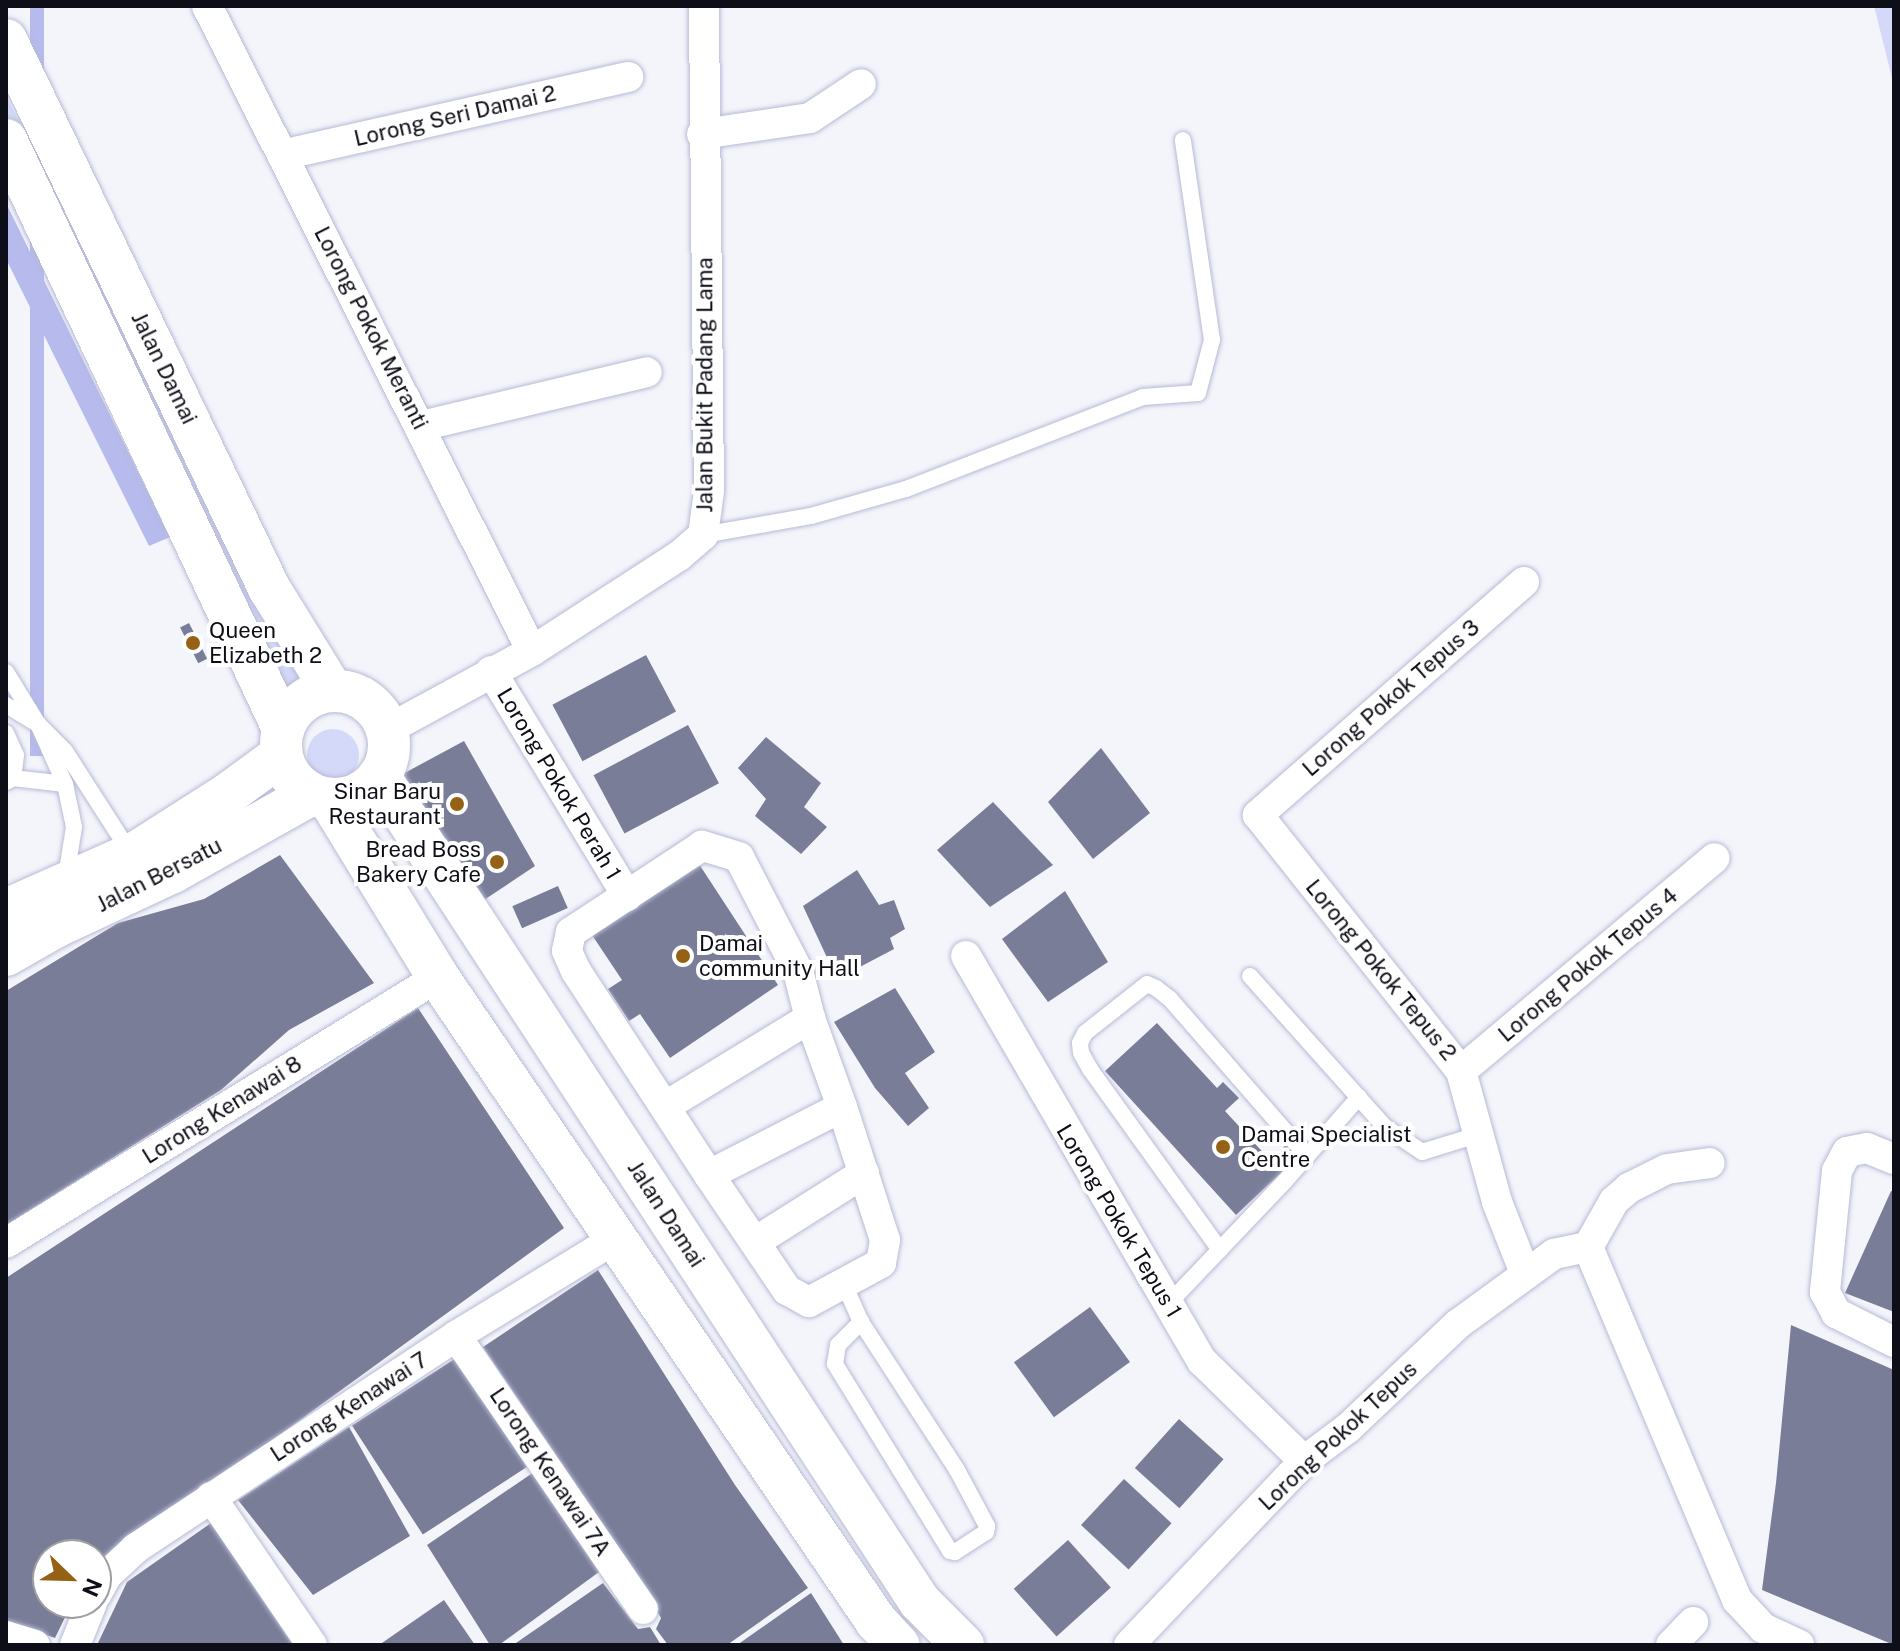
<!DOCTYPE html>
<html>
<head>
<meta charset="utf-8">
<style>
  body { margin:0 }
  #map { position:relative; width:1900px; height:1651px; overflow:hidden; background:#f4f5fb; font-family:"Public Sans",sans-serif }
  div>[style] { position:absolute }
  .green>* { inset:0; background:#d5d9f9 }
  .round { border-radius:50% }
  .water>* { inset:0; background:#b6baec; transform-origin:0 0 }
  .building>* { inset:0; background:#7a7d97; transform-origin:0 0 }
  .roads { filter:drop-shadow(0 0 2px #b7bad6) drop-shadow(0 0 2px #b7bad6) }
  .lane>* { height:16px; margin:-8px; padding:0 8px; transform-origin:8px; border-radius:8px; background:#fff }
  .street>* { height:30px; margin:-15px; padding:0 15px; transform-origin:15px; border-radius:15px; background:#fff }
  .secondary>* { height:42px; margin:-21px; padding:0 21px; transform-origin:21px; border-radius:21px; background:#fff }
  .secondary>.ring { margin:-21px; padding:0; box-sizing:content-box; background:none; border:42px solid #fff; border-radius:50% }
  .dots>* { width:22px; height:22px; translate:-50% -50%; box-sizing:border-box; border:4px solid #fff; border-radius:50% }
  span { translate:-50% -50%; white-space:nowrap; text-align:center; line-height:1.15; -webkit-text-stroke:8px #fff; paint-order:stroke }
  .street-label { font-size:22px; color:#0e0e18 }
  .poi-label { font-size:22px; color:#0e0e18 }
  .left { translate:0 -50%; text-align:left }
  .right { translate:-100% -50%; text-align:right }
  .frame { position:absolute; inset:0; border:8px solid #0e0e18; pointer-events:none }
  .north { position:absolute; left:32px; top:1539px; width:80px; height:80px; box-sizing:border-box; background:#fff; border:2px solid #9f9fa3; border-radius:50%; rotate:113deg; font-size:22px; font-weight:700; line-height:32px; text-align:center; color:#0e0e18 }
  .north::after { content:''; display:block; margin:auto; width:28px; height:36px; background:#956215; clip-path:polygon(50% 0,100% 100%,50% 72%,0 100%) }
</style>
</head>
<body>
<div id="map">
  <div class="green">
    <i style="clip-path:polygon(1874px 6px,1894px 6px,1894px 86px)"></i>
    <i style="clip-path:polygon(6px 96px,92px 268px,312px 689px,284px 700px,6px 120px)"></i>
    <i class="round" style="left:307px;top:729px;width:52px;height:52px"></i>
  </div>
  <div class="water">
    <i style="left:30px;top:6px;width:14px;height:750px"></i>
    <i style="clip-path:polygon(6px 203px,170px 537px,149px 546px,6px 259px)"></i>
  </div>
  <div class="building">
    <i style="left:189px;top:623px;width:40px;height:10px;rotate:63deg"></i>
    <i style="left:646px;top:655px;width:64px;height:106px;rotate:62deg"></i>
    <i style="left:688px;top:725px;width:66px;height:107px;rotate:62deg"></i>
    <i style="clip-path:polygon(766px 737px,821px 783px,804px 807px,827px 827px,801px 854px,755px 816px,766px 799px,738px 768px)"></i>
    <i style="clip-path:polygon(464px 741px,535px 866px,484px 900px,399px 776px)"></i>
    <i style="clip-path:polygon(1101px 748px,1150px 813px,1093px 859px,1048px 802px)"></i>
    <i style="clip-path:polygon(993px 802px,1053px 865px,990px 907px,937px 850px)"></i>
    <i style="clip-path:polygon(280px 855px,374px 983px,289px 1030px,221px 1090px,6px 1225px,6px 991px,118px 923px,204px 899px)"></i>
    <i style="clip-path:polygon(697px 861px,778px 985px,670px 1058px,640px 1014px,629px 1021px,608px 989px,622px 980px,590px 932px)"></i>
    <i style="clip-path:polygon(857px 870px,879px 905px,894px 900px,905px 929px,890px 938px,894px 949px,837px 979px,803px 906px)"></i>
    <i style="left:558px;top:886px;width:24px;height:50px;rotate:66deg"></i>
    <i style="clip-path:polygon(1065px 891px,1108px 962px,1048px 1002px,1002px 939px)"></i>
    <i style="clip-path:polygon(895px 988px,935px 1052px,905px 1073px,929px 1108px,908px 1126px,875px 1088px,834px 1022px)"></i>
    <i style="clip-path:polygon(418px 1008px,564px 1228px,241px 1463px,96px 1563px,96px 1555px,48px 1555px,48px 1603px,72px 1603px,55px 1638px,6px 1621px,6px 1278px)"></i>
    <i style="clip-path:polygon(1157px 1023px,1217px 1088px,1223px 1082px,1239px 1098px,1225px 1111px,1270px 1160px,1287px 1144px,1298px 1157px,1236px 1215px,1105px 1071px)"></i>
    <i style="clip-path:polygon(1891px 1191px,1894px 1192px,1894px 1312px,1845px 1293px)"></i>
    <i style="clip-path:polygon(598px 1270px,735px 1485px,808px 1588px,727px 1645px,668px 1645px,656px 1629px,661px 1618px,625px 1557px,483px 1347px)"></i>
    <i style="left:1090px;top:1307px;width:68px;height:94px;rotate:54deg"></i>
    <i style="clip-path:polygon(1791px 1325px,1894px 1370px,1894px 1645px,1762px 1590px,1776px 1483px)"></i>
    <i style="left:456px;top:1358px;width:130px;height:124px;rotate:57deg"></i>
    <i style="left:1179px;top:1419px;width:60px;height:66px;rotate:42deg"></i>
    <i style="clip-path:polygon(349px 1427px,410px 1536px,313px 1595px,238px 1500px)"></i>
    <i style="clip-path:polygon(534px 1472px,599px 1572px,499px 1645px,490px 1645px,427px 1545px)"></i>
    <i style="left:1124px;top:1479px;width:65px;height:63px;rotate:43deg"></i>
    <i style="clip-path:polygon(211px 1523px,293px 1645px,97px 1645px,127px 1582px)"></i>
    <i style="left:1068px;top:1540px;width:64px;height:73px;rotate:48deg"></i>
    <i style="clip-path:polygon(603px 1583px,638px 1629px,650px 1627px,661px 1645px,513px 1645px)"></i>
    <i style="clip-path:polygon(811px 1593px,844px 1645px,737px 1645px)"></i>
    <i style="clip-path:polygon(444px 1600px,475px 1645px,379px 1645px)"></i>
  </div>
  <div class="roads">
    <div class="lane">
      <i style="left:703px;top:535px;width:110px;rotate:-10deg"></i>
      <i style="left:811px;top:516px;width:99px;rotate:-15.9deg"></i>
      <i style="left:906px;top:489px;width:254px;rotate:-21.2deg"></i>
      <i style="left:1143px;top:397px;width:55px;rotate:-4.2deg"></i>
      <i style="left:1198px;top:393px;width:55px;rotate:-75.2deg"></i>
      <i style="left:1212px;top:340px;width:202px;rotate:-98.3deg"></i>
      <i style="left:6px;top:672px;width:61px;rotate:58.4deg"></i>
      <i style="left:38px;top:724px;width:66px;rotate:65.8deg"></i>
      <i style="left:6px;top:705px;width:37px;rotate:31deg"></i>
      <i style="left:38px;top:724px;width:38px;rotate:45deg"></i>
      <i style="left:65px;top:751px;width:109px;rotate:57.3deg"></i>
      <i style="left:124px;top:843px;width:14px;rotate:36deg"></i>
      <i style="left:6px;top:733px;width:24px;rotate:66deg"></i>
      <i style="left:16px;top:755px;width:23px;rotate:97deg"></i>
      <i style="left:6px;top:782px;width:8px;rotate:-30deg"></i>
      <i style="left:13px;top:778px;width:52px;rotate:6.6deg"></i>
      <i style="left:65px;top:784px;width:44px;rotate:78.2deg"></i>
      <i style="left:74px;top:827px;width:51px;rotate:99.1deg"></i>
      <i style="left:1250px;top:976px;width:203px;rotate:48.2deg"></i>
      <i style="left:1385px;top:1127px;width:45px;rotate:34deg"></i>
      <i style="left:1422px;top:1152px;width:58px;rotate:-17.2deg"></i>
      <i style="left:1220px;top:1250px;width:223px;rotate:-125.7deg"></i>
      <i style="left:1090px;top:1069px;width:18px;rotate:-119deg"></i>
      <i style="left:1081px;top:1053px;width:10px;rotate:-96deg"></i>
      <i style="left:1080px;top:1043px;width:11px;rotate:-63deg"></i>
      <i style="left:1085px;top:1033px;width:79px;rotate:-38.3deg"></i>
      <i style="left:1147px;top:984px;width:10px;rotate:24deg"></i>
      <i style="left:1156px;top:988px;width:18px;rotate:38deg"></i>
      <i style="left:1170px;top:999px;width:208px;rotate:48.9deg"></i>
      <i style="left:844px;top:1284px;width:42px;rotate:65.9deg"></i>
      <i style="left:861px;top:1322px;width:176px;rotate:57deg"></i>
      <i style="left:957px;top:1470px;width:64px;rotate:61.8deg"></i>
      <i style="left:987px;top:1526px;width:6px;rotate:99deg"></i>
      <i style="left:986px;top:1532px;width:37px;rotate:147deg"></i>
      <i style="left:955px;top:1552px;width:5px;rotate:-169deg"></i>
      <i style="left:950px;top:1551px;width:220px;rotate:-121.6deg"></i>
      <i style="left:835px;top:1364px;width:19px;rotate:-81deg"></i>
      <i style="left:838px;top:1345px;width:33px;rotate:-45deg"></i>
      <i style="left:1169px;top:1303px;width:168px;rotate:-46.4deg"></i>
      <i style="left:1285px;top:1181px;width:112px;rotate:-48.6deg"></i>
    </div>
    <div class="street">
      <i style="left:207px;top:6px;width:722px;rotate:63.26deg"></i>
      <i style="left:702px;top:134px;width:109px;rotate:-8.4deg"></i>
      <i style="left:810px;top:118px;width:61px;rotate:-33.7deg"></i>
      <i style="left:282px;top:155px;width:355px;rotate:-12.7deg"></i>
      <i style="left:421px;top:426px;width:232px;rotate:-13.4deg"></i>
      <i style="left:1524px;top:582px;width:354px;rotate:138.8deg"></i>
      <i style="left:1258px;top:815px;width:327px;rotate:51.6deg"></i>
      <i style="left:1461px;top:1071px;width:136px;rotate:74.6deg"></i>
      <i style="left:1497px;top:1202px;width:76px;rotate:68.5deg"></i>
      <i style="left:491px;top:671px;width:263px;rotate:58.8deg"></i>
      <i style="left:387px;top:730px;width:165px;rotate:-28.6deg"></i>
      <i style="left:532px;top:651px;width:175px;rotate:-32.9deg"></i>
      <i style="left:679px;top:556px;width:32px;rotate:-41deg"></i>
      <i style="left:703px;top:535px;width:44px;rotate:-82.2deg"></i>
      <i style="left:709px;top:491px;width:485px;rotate:-90.6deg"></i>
      <i style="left:966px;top:956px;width:469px;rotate:59.8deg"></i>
      <i style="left:1202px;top:1361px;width:143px;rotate:44.4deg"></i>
      <i style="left:1461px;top:1071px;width:331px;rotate:-40deg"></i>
      <i style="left:666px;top:1106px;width:169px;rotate:-31.4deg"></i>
      <i style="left:1894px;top:1159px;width:29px;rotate:-158deg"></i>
      <i style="left:1867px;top:1148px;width:20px;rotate:169deg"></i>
      <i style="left:1847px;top:1152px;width:21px;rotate:118deg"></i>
      <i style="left:1837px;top:1171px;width:122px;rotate:95.7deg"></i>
      <i style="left:1825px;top:1292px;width:24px;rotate:62deg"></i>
      <i style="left:1836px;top:1313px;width:65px;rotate:26.6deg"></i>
      <i style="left:709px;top:1175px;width:139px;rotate:55.9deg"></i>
      <i style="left:787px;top:1290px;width:25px;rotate:29deg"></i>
      <i style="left:809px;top:1302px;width:82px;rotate:-28.4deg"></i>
      <i style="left:881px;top:1263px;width:23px;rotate:-80deg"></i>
      <i style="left:885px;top:1240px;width:140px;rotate:-107.9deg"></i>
      <i style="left:842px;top:1107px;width:95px;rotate:-109.8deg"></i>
      <i style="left:810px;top:1018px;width:49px;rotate:-104.3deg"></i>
      <i style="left:798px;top:971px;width:128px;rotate:-117.4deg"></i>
      <i style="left:739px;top:857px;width:39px;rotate:-163deg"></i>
      <i style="left:702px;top:846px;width:157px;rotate:146.7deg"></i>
      <i style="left:571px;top:932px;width:19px;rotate:102deg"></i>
      <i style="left:567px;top:951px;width:22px;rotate:66deg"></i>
      <i style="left:576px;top:971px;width:244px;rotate:56.9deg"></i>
      <i style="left:709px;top:1175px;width:149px;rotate:-27.1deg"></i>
      <i style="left:755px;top:1242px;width:129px;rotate:-32.3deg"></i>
      <i style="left:6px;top:1243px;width:507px;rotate:-31.62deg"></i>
      <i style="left:1588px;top:1247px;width:383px;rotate:67.1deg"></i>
      <i style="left:1737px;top:1600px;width:38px;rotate:47deg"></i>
      <i style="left:1763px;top:1628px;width:40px;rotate:25deg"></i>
      <i style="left:456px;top:1336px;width:331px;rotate:55.6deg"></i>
      <i style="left:211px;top:1497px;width:179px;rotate:55.7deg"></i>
      <i style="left:96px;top:1595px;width:23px;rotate:-61deg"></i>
      <i style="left:107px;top:1575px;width:40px;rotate:-43deg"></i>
      <i style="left:136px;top:1548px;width:384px;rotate:-33.5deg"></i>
      <i style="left:456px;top:1336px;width:190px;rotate:-31.4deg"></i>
      <i style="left:6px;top:1636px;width:30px;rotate:17deg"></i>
      <i style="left:75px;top:1645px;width:45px;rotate:-68deg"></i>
      <i style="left:1129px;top:1645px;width:254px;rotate:-46.4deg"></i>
      <i style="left:1304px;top:1461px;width:55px;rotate:-36.9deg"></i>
      <i style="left:1348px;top:1428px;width:151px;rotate:-43.4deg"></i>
      <i style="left:1458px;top:1324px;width:119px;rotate:-36.1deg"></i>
      <i style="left:1554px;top:1254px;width:35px;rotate:-12deg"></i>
      <i style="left:1588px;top:1247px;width:53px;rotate:-60.5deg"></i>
      <i style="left:1614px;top:1201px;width:20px;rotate:-41deg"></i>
      <i style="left:1629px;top:1188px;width:42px;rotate:-26.6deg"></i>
      <i style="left:1667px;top:1169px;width:43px;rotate:-7.9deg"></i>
      <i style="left:1671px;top:1645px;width:32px;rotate:-46deg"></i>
    </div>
    <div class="secondary">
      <i style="left:6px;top:40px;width:608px;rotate:64.36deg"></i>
      <i style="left:269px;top:588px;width:120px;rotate:58.3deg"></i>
      <i style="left:6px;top:140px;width:650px;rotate:64.78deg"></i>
      <i class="ring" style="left:281px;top:691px;width:66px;height:66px"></i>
      <i style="left:379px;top:776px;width:987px;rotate:56.78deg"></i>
      <i style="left:920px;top:1602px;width:61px;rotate:45deg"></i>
      <i style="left:329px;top:799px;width:209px;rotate:58.5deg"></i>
      <i style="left:438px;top:977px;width:779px;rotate:55.78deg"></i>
      <i style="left:876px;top:1621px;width:33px;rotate:47deg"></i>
      <i style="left:6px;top:910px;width:143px;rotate:-23.9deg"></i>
      <i style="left:137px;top:852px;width:108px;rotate:-32.5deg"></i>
      <i style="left:228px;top:794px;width:66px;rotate:-36.3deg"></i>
      <i style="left:6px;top:955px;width:56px;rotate:-29.7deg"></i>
      <i style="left:55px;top:927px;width:130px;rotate:-25deg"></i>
      <i style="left:173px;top:872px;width:159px;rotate:-29.3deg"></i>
    </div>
  </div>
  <div class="dots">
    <i style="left:193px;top:643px;background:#956215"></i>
    <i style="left:457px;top:804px;background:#956215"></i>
    <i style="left:497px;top:862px;background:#956215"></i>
    <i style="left:683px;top:956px;background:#956215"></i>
    <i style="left:1223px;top:1147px;background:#956215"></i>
  </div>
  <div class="street-label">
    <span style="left:455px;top:116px;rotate:-13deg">Lorong Seri Damai 2</span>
    <span style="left:371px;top:328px;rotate:63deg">Lorong Pokok Meranti</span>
    <span style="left:164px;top:368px;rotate:64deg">Jalan Damai</span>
    <span style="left:705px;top:385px;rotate:-90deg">Jalan Bukit Padang Lama</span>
    <span style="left:1391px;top:698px;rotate:-41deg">Lorong Pokok Tepus 3</span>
    <span style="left:559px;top:784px;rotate:59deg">Lorong Pokok Perah 1</span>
    <span style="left:159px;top:875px;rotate:-27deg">Jalan Bersatu</span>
    <span style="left:1588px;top:965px;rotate:-40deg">Lorong Pokok Tepus 4</span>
    <span style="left:1381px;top:970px;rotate:51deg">Lorong Pokok Tepus 2</span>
    <span style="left:222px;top:1110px;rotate:-32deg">Lorong Kenawai 8</span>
    <span style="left:666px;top:1214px;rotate:57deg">Jalan Damai</span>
    <span style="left:1119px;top:1221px;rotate:59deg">Lorong Pokok Tepus 1</span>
    <span style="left:349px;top:1407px;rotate:-33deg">Lorong Kenawai 7</span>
    <span style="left:1338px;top:1436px;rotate:-43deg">Lorong Pokok Tepus</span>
    <span style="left:550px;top:1472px;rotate:56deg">Lorong Kenawai 7A</span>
  </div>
  <div class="poi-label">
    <span class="left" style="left:209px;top:643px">Queen<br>Elizabeth 2</span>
    <span class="right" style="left:441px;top:804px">Sinar Baru<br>Restaurant</span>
    <span class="right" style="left:481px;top:862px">Bread Boss<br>Bakery Cafe</span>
    <span class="left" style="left:699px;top:956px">Damai<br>community Hall</span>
    <span class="left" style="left:1241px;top:1147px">Damai Specialist<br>Centre</span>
  </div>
  <div class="frame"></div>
  <div class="north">N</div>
</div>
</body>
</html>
